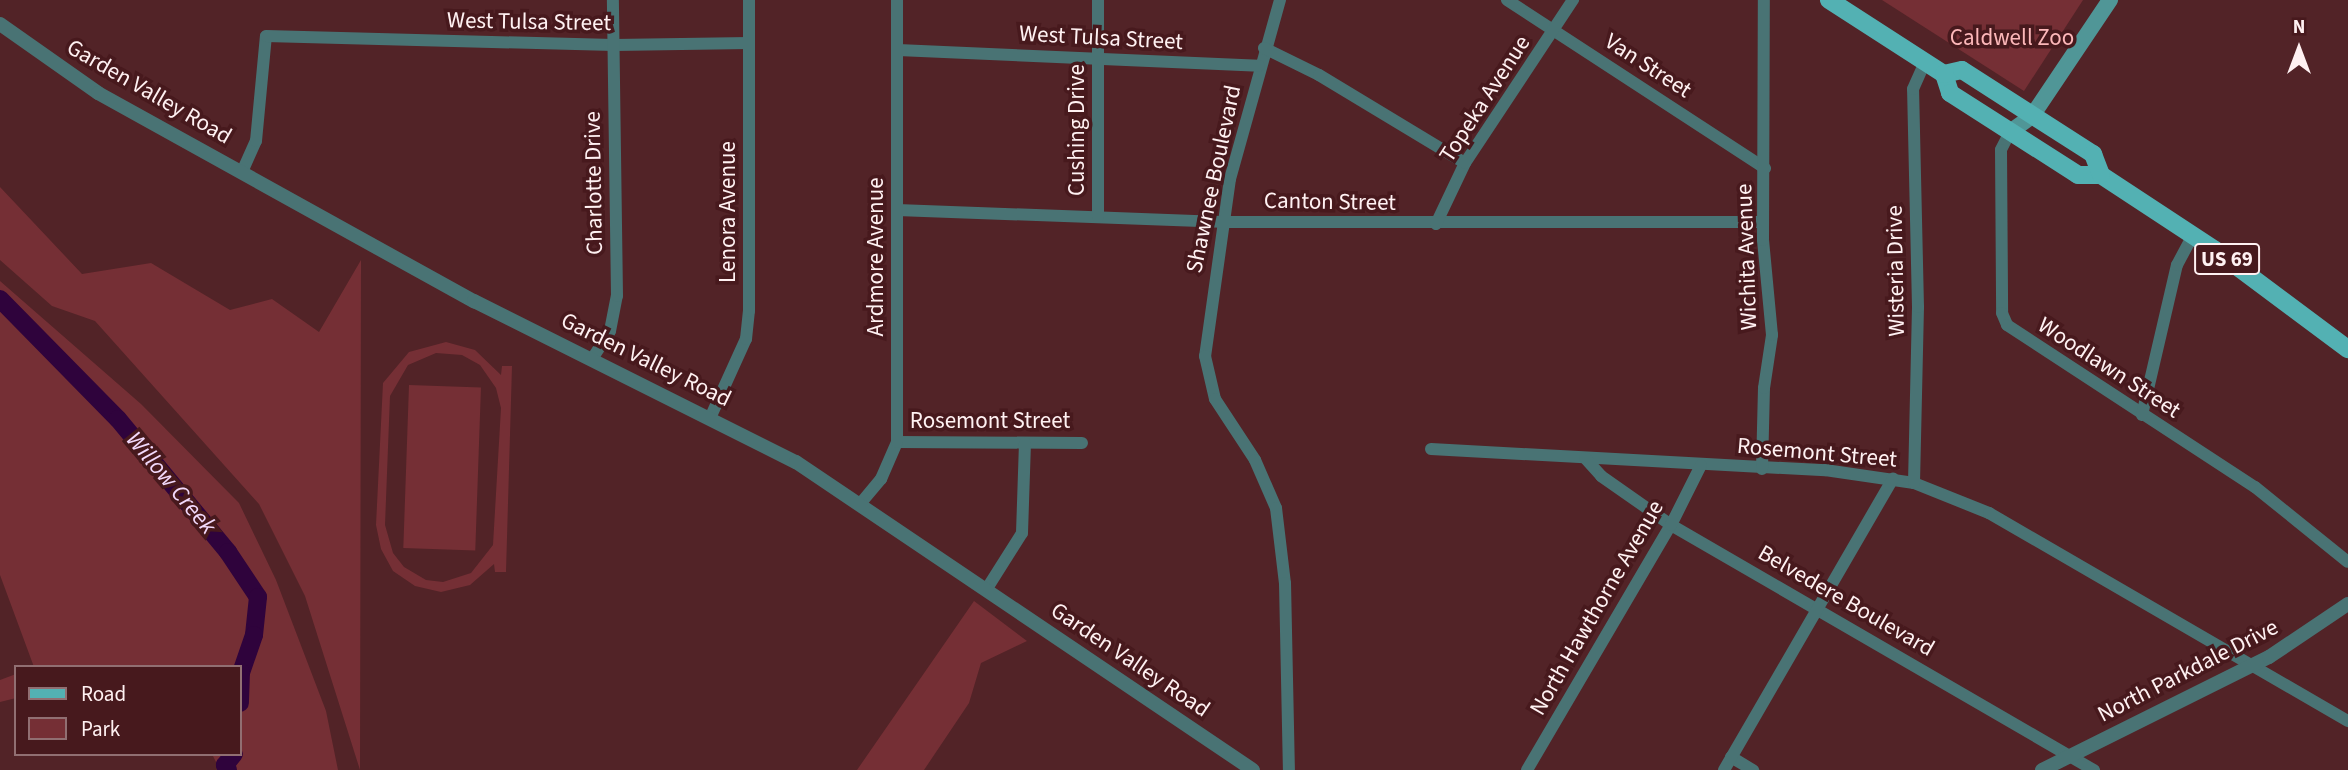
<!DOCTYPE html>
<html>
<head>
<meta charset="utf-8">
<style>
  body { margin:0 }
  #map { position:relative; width:2348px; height:770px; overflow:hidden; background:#522327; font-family:"Source Sans 3",sans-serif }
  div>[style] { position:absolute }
  .green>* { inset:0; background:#752f35; transform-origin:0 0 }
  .river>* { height:18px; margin:-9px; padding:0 9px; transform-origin:9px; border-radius:9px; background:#2f033c }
  .minor>* { height:12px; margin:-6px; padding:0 6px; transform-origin:6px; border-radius:6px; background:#497374 }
  .tertiary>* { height:14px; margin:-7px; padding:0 7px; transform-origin:7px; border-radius:7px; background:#497374 }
  .secondary>* { height:16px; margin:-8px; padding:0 8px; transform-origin:8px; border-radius:8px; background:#509697 }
  .primary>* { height:18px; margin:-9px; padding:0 9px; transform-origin:9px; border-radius:9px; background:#53b1b3 }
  span { translate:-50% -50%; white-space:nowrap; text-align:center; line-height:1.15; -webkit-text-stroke:7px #47191d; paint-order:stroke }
  .shield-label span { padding:2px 5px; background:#47191d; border:2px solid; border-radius:5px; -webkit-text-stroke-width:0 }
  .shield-label { font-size:21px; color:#fff1f2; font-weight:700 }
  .street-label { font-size:23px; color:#fff1f2 }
  .park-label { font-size:23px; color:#fcb7b9 }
  .water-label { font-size:24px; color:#f3dafc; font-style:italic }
  .legend { position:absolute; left:14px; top:665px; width:228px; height:91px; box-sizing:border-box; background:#47191d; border:2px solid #916f72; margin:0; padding:9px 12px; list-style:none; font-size:21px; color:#fff1f2 }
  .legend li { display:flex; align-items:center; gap:14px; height:35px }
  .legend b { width:35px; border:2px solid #916f72 }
  .north { position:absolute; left:2264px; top:14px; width:70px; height:70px; -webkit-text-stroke:5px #47191d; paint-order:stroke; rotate:0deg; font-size:19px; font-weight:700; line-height:28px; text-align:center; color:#fff1f2 }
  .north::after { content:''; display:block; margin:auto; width:24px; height:32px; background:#fff1f2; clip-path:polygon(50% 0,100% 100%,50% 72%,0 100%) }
</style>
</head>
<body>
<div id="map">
  <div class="green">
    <i style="clip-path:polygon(1882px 0,2083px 0,2024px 91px)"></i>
    <i style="clip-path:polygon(0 187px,82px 274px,151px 263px,230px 310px,272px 299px,319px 332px,361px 260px,360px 770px,305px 596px,259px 504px,95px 321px,52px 306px,0 260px)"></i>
    <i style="clip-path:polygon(0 281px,141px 404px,239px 503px,276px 580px,326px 711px,338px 770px,220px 770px,212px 754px,240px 754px,240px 667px,34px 667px,0 575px)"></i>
    <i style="clip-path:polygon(evenodd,446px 342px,475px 350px,501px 375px,502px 366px,512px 366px,506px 572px,495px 572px,494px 564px,470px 585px,441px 592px,415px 586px,393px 571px,381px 549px,376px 525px,383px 383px,409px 352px,446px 342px,436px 353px,462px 355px,480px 365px,496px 388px,501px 408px,493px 545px,471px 573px,443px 582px,426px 580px,404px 567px,393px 553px,385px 525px,390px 396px,408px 365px,436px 353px)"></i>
    <i style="left:409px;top:385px;width:72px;height:163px;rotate:2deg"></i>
    <i style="clip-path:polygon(974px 601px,1027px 641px,981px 663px,969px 703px,924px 770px,857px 770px)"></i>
    <i style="clip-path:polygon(16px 674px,16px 698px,0 702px,0 680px)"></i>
  </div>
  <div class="river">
    <i style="left:0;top:299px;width:168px;rotate:45.5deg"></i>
    <i style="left:118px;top:419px;width:173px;rotate:50.4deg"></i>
    <i style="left:228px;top:552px;width:54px;rotate:56.3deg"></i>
    <i style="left:258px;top:597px;width:38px;rotate:96deg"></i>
    <i style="left:254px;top:635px;width:39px;rotate:109deg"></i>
    <i style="left:241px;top:672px;width:31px;rotate:92deg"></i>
    <i style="left:228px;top:770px;width:6px;rotate:-121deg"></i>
    <i style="left:225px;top:765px;width:14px;rotate:-51deg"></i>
  </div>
  <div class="minor">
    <i style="left:1280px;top:0;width:186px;rotate:105.6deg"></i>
    <i style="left:1230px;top:179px;width:179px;rotate:98deg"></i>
    <i style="left:1205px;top:356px;width:44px;rotate:76.9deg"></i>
    <i style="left:1215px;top:399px;width:73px;rotate:56.7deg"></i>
    <i style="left:1255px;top:460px;width:52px;rotate:66.4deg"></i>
    <i style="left:1276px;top:508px;width:76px;rotate:83.2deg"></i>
    <i style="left:1285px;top:583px;width:187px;rotate:88.8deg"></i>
    <i style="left:1507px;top:0;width:308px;rotate:33.1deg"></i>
    <i style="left:1264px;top:48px;width:61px;rotate:26.1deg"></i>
    <i style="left:1319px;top:75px;width:170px;rotate:31.1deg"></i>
    <i style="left:898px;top:50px;width:361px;rotate:2.5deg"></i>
    <i style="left:2010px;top:132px;width:20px;rotate:117deg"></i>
    <i style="left:2001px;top:150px;width:163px;rotate:89.6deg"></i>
    <i style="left:2002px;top:313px;width:13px;rotate:67deg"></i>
    <i style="left:2007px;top:325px;width:296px;rotate:33.2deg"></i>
    <i style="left:2255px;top:487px;width:119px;rotate:38.9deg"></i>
    <i style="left:242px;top:172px;width:34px;rotate:-66deg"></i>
    <i style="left:256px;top:141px;width:105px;rotate:-84.6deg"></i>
    <i style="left:266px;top:36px;width:348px;rotate:1.5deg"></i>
    <i style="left:614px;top:45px;width:135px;rotate:-0.8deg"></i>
    <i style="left:897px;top:210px;width:324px;rotate:2.1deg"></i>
    <i style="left:1221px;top:222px;width:542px"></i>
    <i style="left:1098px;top:217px;width:217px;rotate:-90deg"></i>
    <i style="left:1436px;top:224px;width:68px;rotate:-64.6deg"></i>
    <i style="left:1465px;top:163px;width:196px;rotate:-56.5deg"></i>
    <i style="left:592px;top:359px;width:33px;rotate:-57deg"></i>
    <i style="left:610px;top:331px;width:36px;rotate:-79deg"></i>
    <i style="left:617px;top:296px;width:296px;rotate:-90.8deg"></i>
    <i style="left:2142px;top:415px;width:154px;rotate:-76.9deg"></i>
    <i style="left:2177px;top:265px;width:34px;rotate:-62deg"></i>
    <i style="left:711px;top:416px;width:85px;rotate:-65.6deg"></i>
    <i style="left:746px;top:339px;width:28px;rotate:-84deg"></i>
    <i style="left:749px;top:311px;width:311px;rotate:-90deg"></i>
    <i style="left:897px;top:442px;width:185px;rotate:0.3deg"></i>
    <i style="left:1431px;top:449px;width:395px;rotate:3.1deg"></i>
    <i style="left:1825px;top:470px;width:90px;rotate:8.3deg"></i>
    <i style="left:1914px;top:483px;width:81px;rotate:21.8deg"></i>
    <i style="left:1989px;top:513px;width:415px;rotate:30.1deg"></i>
    <i style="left:1585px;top:458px;width:24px;rotate:48deg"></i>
    <i style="left:1601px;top:476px;width:85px;rotate:35deg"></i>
    <i style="left:1671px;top:525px;width:489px;rotate:30.1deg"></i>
    <i style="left:1762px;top:469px;width:81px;rotate:-88.6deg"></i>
    <i style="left:1764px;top:388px;width:54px;rotate:-81.4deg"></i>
    <i style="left:1772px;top:335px;width:95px;rotate:-95.4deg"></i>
    <i style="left:1763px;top:240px;width:240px;rotate:-89.8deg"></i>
    <i style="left:1914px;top:483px;width:176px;rotate:-88.7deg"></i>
    <i style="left:1918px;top:307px;width:218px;rotate:-91.3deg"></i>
    <i style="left:1913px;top:89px;width:30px;rotate:-66deg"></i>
    <i style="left:860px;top:504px;width:33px;rotate:-50deg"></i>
    <i style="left:881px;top:479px;width:40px;rotate:-66.6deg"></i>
    <i style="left:897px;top:442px;width:442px;rotate:-90deg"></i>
    <i style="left:986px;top:590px;width:67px;rotate:-57.7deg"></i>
    <i style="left:1022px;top:533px;width:90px;rotate:-88.1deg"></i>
    <i style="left:1731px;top:757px;width:26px;rotate:31deg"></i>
    <i style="left:1527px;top:770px;width:284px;rotate:-59.6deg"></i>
    <i style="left:1671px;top:525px;width:67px;rotate:-63.4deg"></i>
    <i style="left:1724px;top:770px;width:337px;rotate:-59.9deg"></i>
  </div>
  <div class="tertiary">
    <i style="left:0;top:24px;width:120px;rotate:35.1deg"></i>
    <i style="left:98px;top:93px;width:430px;rotate:29deg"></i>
    <i style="left:474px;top:301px;width:360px;rotate:26.6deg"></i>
    <i style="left:796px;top:462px;width:551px;rotate:33.98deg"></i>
    <i style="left:2042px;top:770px;width:254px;rotate:-26.5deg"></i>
    <i style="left:2269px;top:657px;width:95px;rotate:-33.9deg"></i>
  </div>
  <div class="secondary">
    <i style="left:2010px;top:132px;width:27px;rotate:-36deg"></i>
    <i style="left:2032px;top:116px;width:140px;rotate:-56.1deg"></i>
  </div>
  <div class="primary">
    <i style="left:1829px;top:0;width:137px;rotate:32.8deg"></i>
    <i style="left:1944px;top:74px;width:20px;rotate:72deg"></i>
    <i style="left:1950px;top:93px;width:152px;rotate:32.6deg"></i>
    <i style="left:2078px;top:175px;width:23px"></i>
    <i style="left:2101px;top:175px;width:136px;rotate:33.3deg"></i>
    <i style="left:2215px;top:250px;width:166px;rotate:36.7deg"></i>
    <i style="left:1944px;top:74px;width:18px;rotate:-13deg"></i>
    <i style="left:1962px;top:70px;width:156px;rotate:32.7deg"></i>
    <i style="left:2093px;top:154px;width:22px;rotate:69deg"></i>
  </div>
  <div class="shield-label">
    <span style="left:2227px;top:259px">US 69</span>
  </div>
  <div class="street-label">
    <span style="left:529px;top:22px;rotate:1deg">West Tulsa Street</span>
    <span style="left:1101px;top:38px;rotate:3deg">West Tulsa Street</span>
    <span style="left:1648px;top:66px;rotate:33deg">Van Street</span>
    <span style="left:149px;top:92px;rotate:30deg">Garden Valley Road</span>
    <span style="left:1485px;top:99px;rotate:-57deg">Topeka Avenue</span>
    <span style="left:1077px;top:130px;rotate:-90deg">Cushing Drive</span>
    <span style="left:1214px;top:179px;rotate:-78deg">Shawnee Boulevard</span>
    <span style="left:594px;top:183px;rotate:-91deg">Charlotte Drive</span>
    <span style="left:1330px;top:202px;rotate:1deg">Canton Street</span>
    <span style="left:728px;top:212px;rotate:-90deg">Lenora Avenue</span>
    <span style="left:876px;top:257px;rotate:-90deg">Ardmore Avenue</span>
    <span style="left:1747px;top:257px;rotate:-92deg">Wichita Avenue</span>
    <span style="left:1896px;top:271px;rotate:-91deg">Wisteria Drive</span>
    <span style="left:646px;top:360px;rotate:26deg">Garden Valley Road</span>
    <span style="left:2109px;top:368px;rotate:33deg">Woodlawn Street</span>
    <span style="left:990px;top:421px">Rosemont Street</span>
    <span style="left:1817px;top:453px;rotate:5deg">Rosemont Street</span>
    <span style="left:1846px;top:601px;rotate:30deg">Belvedere Boulevard</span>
    <span style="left:1597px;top:608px;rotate:-60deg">North Hawthorne Avenue</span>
    <span style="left:1130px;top:660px;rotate:34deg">Garden Valley Road</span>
    <span style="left:2188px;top:671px;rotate:-27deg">North Parkdale Drive</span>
  </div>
  <div class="park-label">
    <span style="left:2012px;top:38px">Caldwell Zoo</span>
  </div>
  <div class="water-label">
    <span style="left:171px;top:483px;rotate:50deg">Willow Creek</span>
  </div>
  <ul class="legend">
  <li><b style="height:9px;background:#53b1b3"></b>Road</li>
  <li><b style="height:19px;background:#752f35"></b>Park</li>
  </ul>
  <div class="north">N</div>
</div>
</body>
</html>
